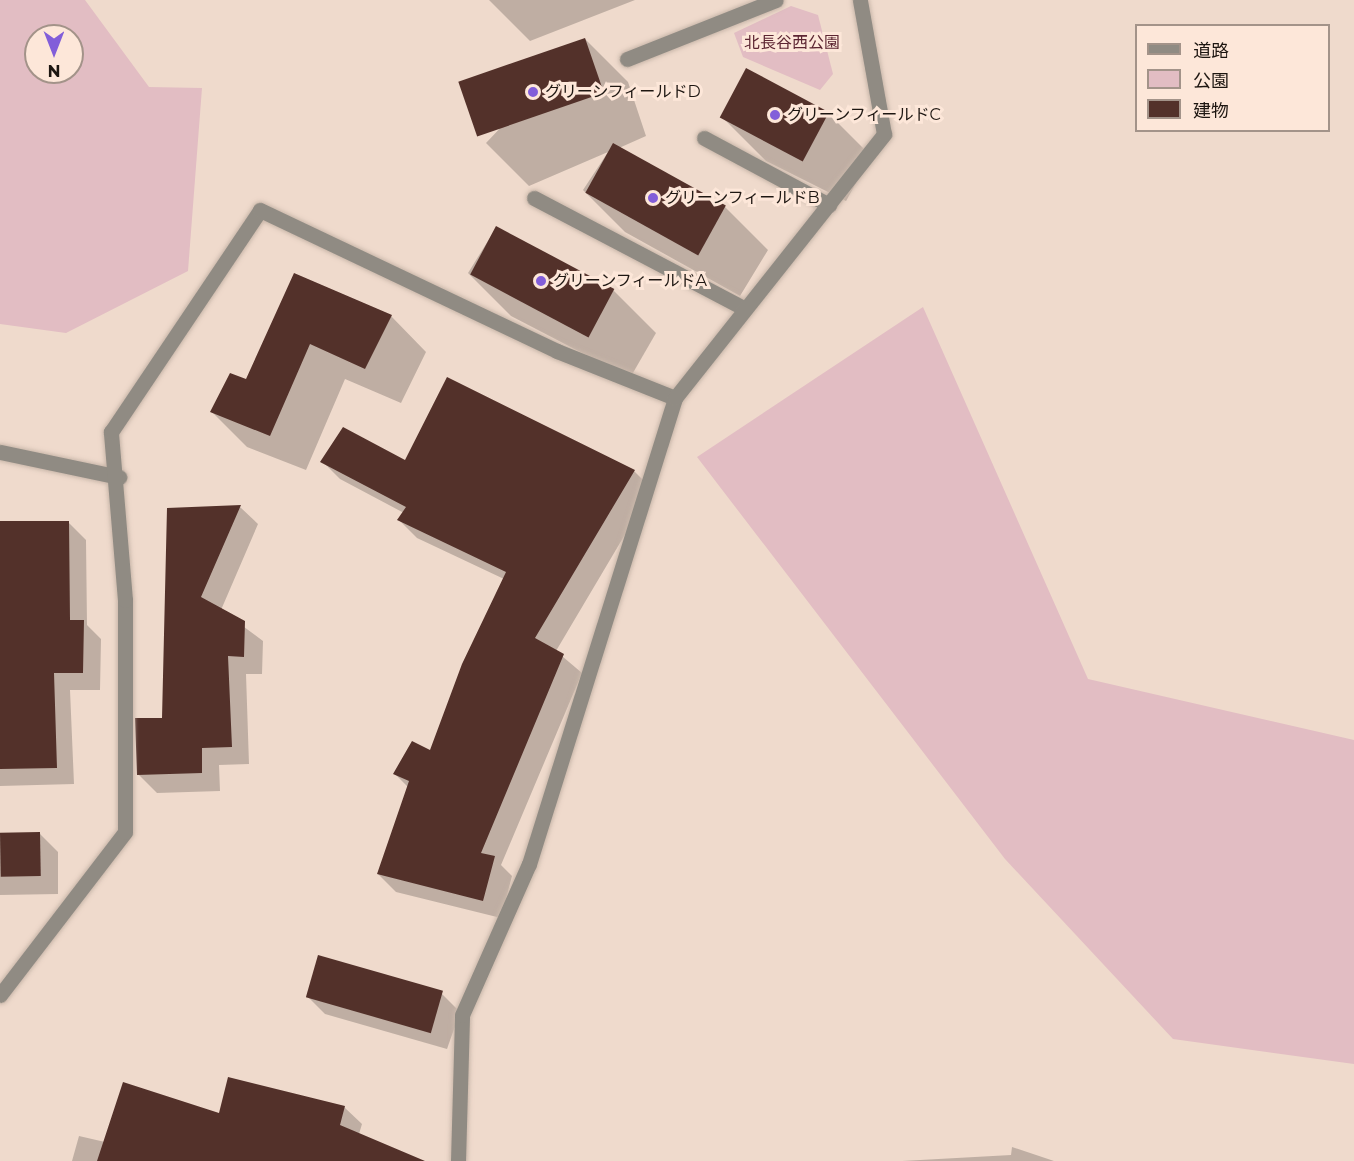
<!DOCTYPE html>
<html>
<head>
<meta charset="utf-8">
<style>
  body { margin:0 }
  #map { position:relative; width:1354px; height:1161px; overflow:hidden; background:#efdacc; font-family:Montserrat,"Noto Sans JP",sans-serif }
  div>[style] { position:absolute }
  .green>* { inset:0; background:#e2bdc3 }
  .shadow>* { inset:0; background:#0003 }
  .building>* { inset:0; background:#53312a; transform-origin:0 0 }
  .roads { filter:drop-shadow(0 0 2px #c9b7aa) drop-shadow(0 0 2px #c9b7aa) }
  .service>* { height:15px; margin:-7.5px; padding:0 7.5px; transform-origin:7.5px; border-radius:7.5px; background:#908b83 }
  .minor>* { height:15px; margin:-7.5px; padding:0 7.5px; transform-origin:7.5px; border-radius:7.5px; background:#908b83 }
  .dots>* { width:16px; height:16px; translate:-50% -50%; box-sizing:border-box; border:3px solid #fde7d9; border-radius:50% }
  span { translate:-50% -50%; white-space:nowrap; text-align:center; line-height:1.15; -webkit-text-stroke:6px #fde7d9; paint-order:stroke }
  .park-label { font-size:16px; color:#5d2633 }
  .poi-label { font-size:16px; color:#1d1611 }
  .left { translate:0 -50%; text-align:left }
  .legend { position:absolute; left:1135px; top:24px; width:195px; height:108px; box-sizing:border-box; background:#fde7d9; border:2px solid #a39389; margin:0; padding:8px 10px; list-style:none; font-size:18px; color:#1d1611 }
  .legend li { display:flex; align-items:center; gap:12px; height:30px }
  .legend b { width:30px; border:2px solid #a39389 }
  .north { position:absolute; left:24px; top:24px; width:60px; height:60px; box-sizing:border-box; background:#fde7d9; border:2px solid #a39389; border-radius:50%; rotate:180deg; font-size:16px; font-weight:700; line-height:24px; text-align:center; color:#1d1611 }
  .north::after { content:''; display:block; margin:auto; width:21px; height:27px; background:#825ed9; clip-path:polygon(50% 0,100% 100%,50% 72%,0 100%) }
</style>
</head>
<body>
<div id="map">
  <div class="green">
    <i style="clip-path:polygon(evenodd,0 0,85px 0,149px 87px,202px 88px,188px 271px,66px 333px,0 324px,0 0,36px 36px,72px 36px,72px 72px,36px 72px,36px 36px)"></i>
    <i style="clip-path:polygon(791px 6px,818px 15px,833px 74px,820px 90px,743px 57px,734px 33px)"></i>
    <i style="clip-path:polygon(923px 307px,1088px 679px,1354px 740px,1354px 1064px,1173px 1039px,1005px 859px,697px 457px)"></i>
  </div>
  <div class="shadow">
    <i style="clip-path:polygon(489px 0,635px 0,530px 41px)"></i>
    <i style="clip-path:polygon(585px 39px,628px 82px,646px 136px,619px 148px,725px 207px,768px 250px,740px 296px,625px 232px,583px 190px,608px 152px,529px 186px,486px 143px)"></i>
    <i style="clip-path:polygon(828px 113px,871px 156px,846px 201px,766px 161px,723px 118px)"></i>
    <i style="clip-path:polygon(496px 228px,613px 290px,656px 333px,630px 378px,511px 316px,468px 273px)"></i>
    <i style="clip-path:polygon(295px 275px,391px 316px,426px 352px,401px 403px,345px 379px,306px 470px,247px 447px,212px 412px,247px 381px)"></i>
    <i style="clip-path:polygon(322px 461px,634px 471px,652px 489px,556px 651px,582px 673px,501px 865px,512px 876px,501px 918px,396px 892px,378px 874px,409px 788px,395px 774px,431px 752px,504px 579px,417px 538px,399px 520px,404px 513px,340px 479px)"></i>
    <i style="clip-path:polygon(240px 507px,258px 524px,221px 610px,263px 641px,262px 674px,246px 674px,249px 764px,219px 765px,220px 791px,157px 793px,139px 775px,164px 719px,169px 509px)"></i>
    <i style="clip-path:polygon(68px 522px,86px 540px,87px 625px,101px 639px,100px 690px,70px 690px,74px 784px,0 786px,0 523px)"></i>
    <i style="clip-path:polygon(0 834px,40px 834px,58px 852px,58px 894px,0 895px)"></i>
    <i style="clip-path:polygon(442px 994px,460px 1012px,447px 1049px,325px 1014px,307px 996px)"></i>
    <i style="clip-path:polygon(344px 1107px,362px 1124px,359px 1134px,398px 1161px,72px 1161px,79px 1136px,105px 1142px,220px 1115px)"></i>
    <i style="clip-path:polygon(1012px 1147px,1054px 1161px,902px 1161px,1011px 1155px)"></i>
  </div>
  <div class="building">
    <i style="left:585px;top:38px;width:58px;height:134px;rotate:71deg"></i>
    <i style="left:746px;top:68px;width:94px;height:56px;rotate:28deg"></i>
    <i style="left:613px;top:143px;width:129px;height:57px;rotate:29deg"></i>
    <i style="left:496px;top:226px;width:134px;height:55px;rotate:28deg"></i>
    <i style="clip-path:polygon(294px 273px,392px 315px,365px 369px,310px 344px,270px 436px,210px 412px,230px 373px,246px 379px)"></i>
    <i style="clip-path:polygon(447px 377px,635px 470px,535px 638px,564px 654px,481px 853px,495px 856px,483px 901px,377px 874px,409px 781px,393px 774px,412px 741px,430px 750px,462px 664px,506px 572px,397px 520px,406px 507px,320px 462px,343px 427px,405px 460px)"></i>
    <i style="clip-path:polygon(241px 505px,201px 597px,245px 621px,244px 657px,228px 656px,232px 747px,202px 748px,202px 773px,137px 775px,135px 718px,162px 718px,167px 508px)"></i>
    <i style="clip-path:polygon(0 521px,69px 521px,70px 620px,84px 620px,83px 673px,54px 673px,57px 768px,0 769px)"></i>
    <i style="left:40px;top:832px;width:44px;height:40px;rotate:89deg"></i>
    <i style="left:318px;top:955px;width:130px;height:44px;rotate:16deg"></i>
    <i style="clip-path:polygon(228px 1077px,345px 1106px,340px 1125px,425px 1161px,97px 1161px,123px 1082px,219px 1113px)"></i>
  </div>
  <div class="roads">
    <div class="service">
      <i style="left:627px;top:59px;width:160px;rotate:-21.6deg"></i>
      <i style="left:704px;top:138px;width:142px;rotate:28.2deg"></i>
    </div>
    <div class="minor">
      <i style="left:534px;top:198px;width:238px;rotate:27.7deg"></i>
      <i style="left:0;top:452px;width:122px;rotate:11.9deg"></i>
      <i style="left:0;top:995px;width:205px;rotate:-52.5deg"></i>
      <i style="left:125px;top:832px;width:232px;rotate:-90deg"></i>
      <i style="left:125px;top:600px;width:169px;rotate:-94.8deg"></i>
      <i style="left:111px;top:432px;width:267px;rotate:-56.1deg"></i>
      <i style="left:260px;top:210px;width:329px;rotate:25.4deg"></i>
      <i style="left:557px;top:351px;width:127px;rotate:21.7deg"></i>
      <i style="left:458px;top:1161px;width:146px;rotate:-88.4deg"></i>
      <i style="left:462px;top:1015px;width:165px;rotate:-66.1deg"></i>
      <i style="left:529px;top:864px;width:488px;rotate:-72.6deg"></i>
      <i style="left:675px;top:398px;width:337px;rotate:-51.6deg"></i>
      <i style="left:884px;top:134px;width:136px;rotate:-100.2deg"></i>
    </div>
  </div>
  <div class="dots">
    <i style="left:533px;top:92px;background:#825ed9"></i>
    <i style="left:775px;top:115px;background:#825ed9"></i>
    <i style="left:653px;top:198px;background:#825ed9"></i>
    <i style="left:541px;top:281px;background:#825ed9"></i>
  </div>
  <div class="park-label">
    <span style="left:792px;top:43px">北長谷西公園</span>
  </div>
  <div class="poi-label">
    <span class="left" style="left:545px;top:92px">グリーンフィールドD</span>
    <span class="left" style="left:787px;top:115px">グリーンフィールドC</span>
    <span class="left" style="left:665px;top:198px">グリーンフィールドB</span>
    <span class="left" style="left:553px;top:281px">グリーンフィールドA</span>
  </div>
  <ul class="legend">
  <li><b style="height:8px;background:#908b83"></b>道路</li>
  <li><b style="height:16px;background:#e2bdc3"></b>公園</li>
  <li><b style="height:16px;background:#53312a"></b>建物</li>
  </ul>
  <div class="north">N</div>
</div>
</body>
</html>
